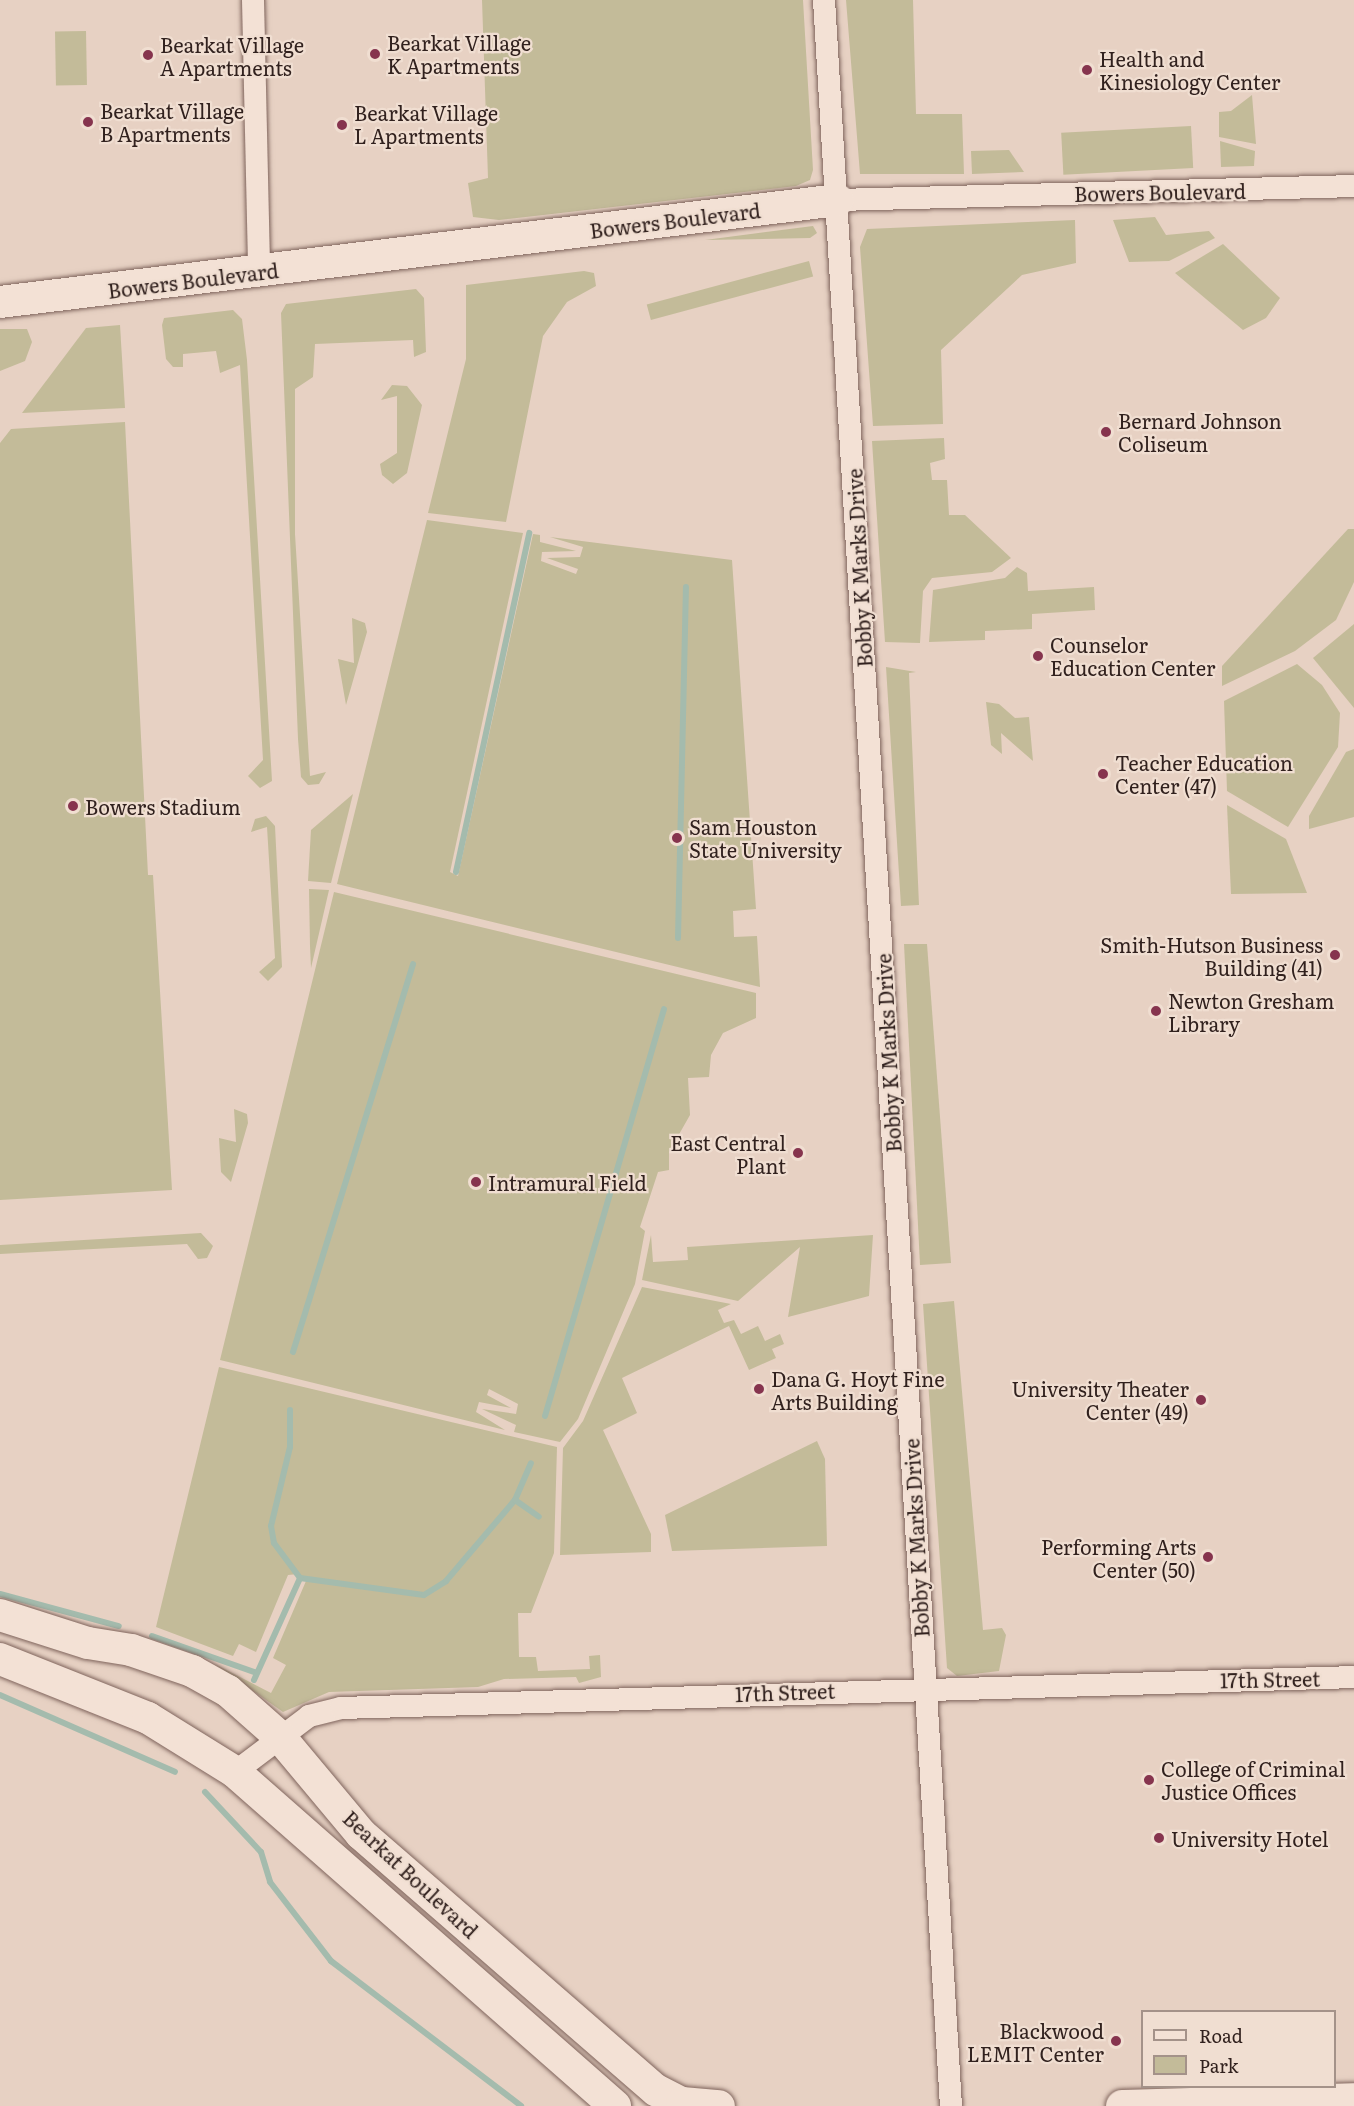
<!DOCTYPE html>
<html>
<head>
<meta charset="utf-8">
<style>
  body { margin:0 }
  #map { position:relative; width:1354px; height:2106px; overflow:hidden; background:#e7d1c3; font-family:Literata,serif }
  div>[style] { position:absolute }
  .green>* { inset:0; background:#c3bb99; transform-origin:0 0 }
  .stream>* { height:6px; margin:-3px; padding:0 3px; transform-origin:3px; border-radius:3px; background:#a4bbad }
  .roads { filter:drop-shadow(0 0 2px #7f645c) drop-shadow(0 0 2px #7f645c) }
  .street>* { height:22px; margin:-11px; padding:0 11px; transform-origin:11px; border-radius:11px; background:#f3e1d5 }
  .secondary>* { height:32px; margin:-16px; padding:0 16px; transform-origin:16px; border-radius:16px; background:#f3e1d5 }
  .dots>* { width:16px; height:16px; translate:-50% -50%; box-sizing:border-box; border:3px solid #f0ded1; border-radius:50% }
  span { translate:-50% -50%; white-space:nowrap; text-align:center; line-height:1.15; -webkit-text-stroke:4.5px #f0ded1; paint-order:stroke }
  .poi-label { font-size:20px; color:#31211e }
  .left { translate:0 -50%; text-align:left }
  .right { translate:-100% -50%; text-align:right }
  .street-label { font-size:20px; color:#31211e }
  .legend { position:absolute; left:1141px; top:2010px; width:195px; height:78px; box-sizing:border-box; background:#f0ded1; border:2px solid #a49289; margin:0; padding:8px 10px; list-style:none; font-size:18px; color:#31211e }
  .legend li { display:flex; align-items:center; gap:12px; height:30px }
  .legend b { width:30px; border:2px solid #a49289 }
</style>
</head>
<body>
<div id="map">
  <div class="green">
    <i style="clip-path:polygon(482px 0,803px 0,813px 170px,810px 180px,796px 186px,499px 220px,473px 217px,468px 183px,488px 178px)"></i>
    <i style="clip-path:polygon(846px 0,913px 0,916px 114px,962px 114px,964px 174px,860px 174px)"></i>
    <i style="left:86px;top:31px;width:54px;height:31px;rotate:89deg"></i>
    <i style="clip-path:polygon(1252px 95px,1256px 144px,1219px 137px,1219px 112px,1231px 111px)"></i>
    <i style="left:1191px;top:126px;width:42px;height:130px;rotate:87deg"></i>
    <i style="clip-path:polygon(1220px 141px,1255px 151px,1254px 166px,1221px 167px)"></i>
    <i style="clip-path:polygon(1009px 150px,1024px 172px,972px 174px,971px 151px)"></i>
    <i style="clip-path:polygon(1155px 217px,1166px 235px,1209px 231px,1215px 238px,1169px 261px,1129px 262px,1113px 220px)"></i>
    <i style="clip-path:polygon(1075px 220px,1076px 263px,1022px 275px,941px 350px,943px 424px,873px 426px,860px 247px,867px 229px)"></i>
    <i style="clip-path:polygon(813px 226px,817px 233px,810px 238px,705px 240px)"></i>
    <i style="clip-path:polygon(1223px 244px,1280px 298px,1266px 318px,1243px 330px,1175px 273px)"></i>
    <i style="left:809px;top:261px;width:16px;height:168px;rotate:75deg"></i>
    <i style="clip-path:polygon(584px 271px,594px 273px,596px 286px,567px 302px,543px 336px,506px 522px,428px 513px,466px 359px,466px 285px)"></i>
    <i style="clip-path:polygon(416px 289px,424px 298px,426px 352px,414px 357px,413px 340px,315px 344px,313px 377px,295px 389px,295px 534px,310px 776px,326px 772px,319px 784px,308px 785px,301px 777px,298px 739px,281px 313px,286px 304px)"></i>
    <i style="clip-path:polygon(233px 310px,242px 319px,247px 360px,272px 781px,260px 788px,248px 776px,263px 760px,240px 365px,220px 373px,216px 351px,183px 354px,183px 367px,173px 367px,166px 359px,162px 325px,164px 318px)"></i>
    <i style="clip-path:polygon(120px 325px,125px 408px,22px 413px,86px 328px)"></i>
    <i style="clip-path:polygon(0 329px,27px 329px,32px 342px,25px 361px,0 371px)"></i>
    <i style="clip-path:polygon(392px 385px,407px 386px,422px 405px,407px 473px,393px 484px,382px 475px,380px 464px,397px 453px,397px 396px,381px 400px)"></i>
    <i style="clip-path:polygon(125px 422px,148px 875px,153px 875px,172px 1190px,0 1200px,0 443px,11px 429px)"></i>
    <i style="clip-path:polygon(944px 438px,945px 459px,930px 463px,932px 480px,947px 480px,949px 515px,965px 515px,1011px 558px,992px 572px,932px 578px,923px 591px,920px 643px,885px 642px,872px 441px)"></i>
    <i style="clip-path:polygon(427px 520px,523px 533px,450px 872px,458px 876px,533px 534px,540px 535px,540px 542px,576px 551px,542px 552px,541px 561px,576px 574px,578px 569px,547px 558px,580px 557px,583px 547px,550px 537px,732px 560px,756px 909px,733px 911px,734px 937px,757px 936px,760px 987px,337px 884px)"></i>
    <i style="clip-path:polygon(1348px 529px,1354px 529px,1354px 582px,1336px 620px,1295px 651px,1222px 686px,1222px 666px)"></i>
    <i style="clip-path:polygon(1017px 567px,1027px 573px,1028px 591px,1094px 587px,1095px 610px,1032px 614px,1032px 629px,985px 631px,985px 640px,929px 642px,933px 590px,1005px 578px)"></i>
    <i style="clip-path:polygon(352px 618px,365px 623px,367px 632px,346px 705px,338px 659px,354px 663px)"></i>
    <i style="clip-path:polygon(1354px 624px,1354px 708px,1313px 658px)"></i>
    <i style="clip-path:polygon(1297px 664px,1322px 685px,1340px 713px,1338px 747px,1288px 827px,1227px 791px,1224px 701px)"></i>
    <i style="clip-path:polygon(886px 667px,916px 672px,909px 673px,919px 905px,901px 906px)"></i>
    <i style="clip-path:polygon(986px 702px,999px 704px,1015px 718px,1029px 717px,1033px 761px,1001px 733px,1002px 754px,991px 745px)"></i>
    <i style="clip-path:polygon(1354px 749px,1354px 817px,1309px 829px,1309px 816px,1346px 752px)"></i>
    <i style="clip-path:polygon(353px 794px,331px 883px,308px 881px,311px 830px)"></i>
    <i style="clip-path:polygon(1227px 805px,1286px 839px,1307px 893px,1231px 894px)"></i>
    <i style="clip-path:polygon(266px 816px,275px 826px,282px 967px,268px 981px,259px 972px,275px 958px,267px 827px,251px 832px,255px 819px)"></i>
    <i style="clip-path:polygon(309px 889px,329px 890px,311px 968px,310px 946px)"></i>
    <i style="clip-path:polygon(334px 892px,756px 993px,756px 1018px,723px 1033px,711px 1055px,709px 1077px,688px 1078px,690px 1115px,669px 1152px,669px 1170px,658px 1172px,640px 1227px,645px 1231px,635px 1284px,578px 1419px,560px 1442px,514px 1432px,516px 1425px,482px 1409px,516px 1414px,518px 1404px,489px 1389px,487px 1395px,511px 1408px,479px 1402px,476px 1412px,505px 1430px,220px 1360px)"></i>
    <i style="clip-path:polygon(904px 944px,927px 944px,951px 1263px,920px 1265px)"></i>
    <i style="clip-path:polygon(234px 1109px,247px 1114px,248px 1123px,231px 1182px,221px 1172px,219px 1138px,236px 1142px)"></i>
    <i style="clip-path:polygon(201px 1233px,213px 1246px,207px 1258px,198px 1259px,187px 1244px,0 1254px,0 1245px)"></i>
    <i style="clip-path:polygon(651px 1235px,653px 1262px,688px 1260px,687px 1247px,873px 1235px,869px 1296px,788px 1317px,800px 1247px,738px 1301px,642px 1280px)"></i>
    <i style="clip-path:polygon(642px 1287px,731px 1304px,718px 1310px,724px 1323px,734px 1320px,741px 1334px,758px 1326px,765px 1341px,780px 1334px,784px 1344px,772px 1349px,776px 1358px,749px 1370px,729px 1326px,622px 1378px,637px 1413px,603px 1430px,651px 1534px,651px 1552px,560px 1555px,563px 1448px,583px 1421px)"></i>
    <i style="clip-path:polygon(954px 1301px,983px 1630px,1002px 1628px,1006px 1635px,999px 1671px,957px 1676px,947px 1668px,923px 1304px)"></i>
    <i style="clip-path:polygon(219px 1367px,557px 1447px,554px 1553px,531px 1613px,518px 1613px,519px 1657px,536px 1657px,538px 1671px,590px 1669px,589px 1656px,600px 1655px,601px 1677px,579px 1683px,576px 1677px,504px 1679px,478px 1687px,329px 1692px,283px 1712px,215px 1664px,271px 1693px,286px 1665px,273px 1658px,306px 1581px,298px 1574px,288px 1575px,256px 1652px,239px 1644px,233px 1656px,156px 1627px)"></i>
    <i style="clip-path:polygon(817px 1441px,825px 1459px,827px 1546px,672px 1551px,665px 1515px)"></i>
  </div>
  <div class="stream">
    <i style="left:456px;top:872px;width:347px;rotate:-77.8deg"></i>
    <i style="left:678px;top:938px;width:351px;rotate:-88.7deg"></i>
    <i style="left:293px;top:1352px;width:406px;rotate:-72.8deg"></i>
    <i style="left:290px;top:1410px;width:37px;rotate:90deg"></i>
    <i style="left:290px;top:1447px;width:81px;rotate:103.5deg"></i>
    <i style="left:271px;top:1526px;width:17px;rotate:80deg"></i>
    <i style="left:274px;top:1543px;width:44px;rotate:53.4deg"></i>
    <i style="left:300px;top:1578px;width:125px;rotate:7.8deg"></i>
    <i style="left:424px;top:1595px;width:26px;rotate:-32deg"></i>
    <i style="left:446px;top:1581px;width:106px;rotate:-49.6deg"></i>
    <i style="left:515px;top:1500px;width:40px;rotate:-66.6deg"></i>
    <i style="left:545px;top:1416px;width:424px;rotate:-73.7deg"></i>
    <i style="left:515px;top:1500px;width:29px;rotate:35deg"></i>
    <i style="left:0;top:1594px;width:123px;rotate:15.1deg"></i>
    <i style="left:152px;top:1636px;width:111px;rotate:19.4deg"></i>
    <i style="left:254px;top:1680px;width:112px;rotate:-65.7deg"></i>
    <i style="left:0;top:1695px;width:191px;rotate:23.7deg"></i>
    <i style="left:205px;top:1792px;width:82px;rotate:47deg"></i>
    <i style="left:261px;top:1852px;width:31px;rotate:73deg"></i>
    <i style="left:270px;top:1882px;width:100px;rotate:52.3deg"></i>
    <i style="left:331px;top:1961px;width:239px;rotate:37.3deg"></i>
  </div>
  <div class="roads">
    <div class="street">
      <i style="left:253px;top:0;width:272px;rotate:88.7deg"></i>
      <i style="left:824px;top:0;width:2110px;rotate:86.55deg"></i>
      <i style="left:838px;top:200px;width:516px;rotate:-1.55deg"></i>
      <i style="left:235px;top:1772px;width:93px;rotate:-37.1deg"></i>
      <i style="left:309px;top:1716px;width:33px;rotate:-14deg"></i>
      <i style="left:341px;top:1708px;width:1013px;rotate:-1.75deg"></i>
    </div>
    <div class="secondary">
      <i style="left:0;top:302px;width:844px;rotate:-6.94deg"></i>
      <i style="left:0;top:1615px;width:92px;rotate:17.7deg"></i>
      <i style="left:88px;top:1643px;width:44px;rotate:9.2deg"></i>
      <i style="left:131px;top:1650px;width:65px;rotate:19deg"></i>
      <i style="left:192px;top:1671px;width:41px;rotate:29.1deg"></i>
      <i style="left:228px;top:1691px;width:69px;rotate:41.5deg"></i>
      <i style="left:280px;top:1737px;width:126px;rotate:50.1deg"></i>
      <i style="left:361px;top:1834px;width:391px;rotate:41deg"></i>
      <i style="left:656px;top:2090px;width:29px;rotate:27deg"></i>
      <i style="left:682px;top:2103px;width:37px;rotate:5deg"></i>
      <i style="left:0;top:1659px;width:159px;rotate:21.7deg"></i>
      <i style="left:148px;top:1718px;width:102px;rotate:31.8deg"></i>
      <i style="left:235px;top:1772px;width:506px;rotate:41.31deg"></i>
      <i style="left:1122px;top:2106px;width:232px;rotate:-1.7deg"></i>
    </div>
  </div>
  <div class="dots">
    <i style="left:375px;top:54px;background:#86344e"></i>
    <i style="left:148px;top:55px;background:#86344e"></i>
    <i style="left:1087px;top:70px;background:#86344e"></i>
    <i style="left:88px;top:122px;background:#86344e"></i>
    <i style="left:342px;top:125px;background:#86344e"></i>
    <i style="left:1106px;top:432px;background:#86344e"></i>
    <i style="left:1038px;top:656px;background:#86344e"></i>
    <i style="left:1103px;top:774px;background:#86344e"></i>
    <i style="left:73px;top:806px;background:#86344e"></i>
    <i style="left:677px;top:838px;background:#86344e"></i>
    <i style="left:1335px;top:955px;background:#86344e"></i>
    <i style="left:1156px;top:1011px;background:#86344e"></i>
    <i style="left:798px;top:1153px;background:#86344e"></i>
    <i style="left:476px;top:1182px;background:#86344e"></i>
    <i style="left:759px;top:1389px;background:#86344e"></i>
    <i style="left:1201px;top:1400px;background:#86344e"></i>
    <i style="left:1208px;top:1557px;background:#86344e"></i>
    <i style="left:1149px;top:1780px;background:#86344e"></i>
    <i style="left:1159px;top:1838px;background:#86344e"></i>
    <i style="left:1116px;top:2041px;background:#86344e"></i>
  </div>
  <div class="poi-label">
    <span class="left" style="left:387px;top:54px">Bearkat Village<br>K Apartments</span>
    <span class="left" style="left:160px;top:56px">Bearkat Village<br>A Apartments</span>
    <span class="left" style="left:1099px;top:70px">Health and<br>Kinesiology Center</span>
    <span class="left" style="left:100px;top:122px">Bearkat Village<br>B Apartments</span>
    <span class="left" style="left:354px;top:124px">Bearkat Village<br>L Apartments</span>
    <span class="left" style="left:1118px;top:432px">Bernard Johnson<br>Coliseum</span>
    <span class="left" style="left:1050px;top:656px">Counselor<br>Education Center</span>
    <span class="left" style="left:1115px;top:774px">Teacher Education<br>Center (47)</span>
    <span class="left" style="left:85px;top:806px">Bowers Stadium</span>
    <span class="left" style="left:689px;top:838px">Sam Houston<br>State University</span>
    <span class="right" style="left:1323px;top:956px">Smith-Hutson Business<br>Building (41)</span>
    <span class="left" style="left:1168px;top:1012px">Newton Gresham<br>Library</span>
    <span class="right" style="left:786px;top:1154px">East Central<br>Plant</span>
    <span class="left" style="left:488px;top:1182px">Intramural Field</span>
    <span class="left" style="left:771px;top:1390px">Dana G. Hoyt Fine<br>Arts Building</span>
    <span class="right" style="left:1189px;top:1400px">University Theater<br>Center (49)</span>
    <span class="right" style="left:1196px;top:1558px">Performing Arts<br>Center (50)</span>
    <span class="left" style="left:1161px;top:1780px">College of Criminal<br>Justice Offices</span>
    <span class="left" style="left:1171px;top:1838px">University Hotel</span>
    <span class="right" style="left:1104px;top:2042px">Blackwood<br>LEMIT Center</span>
  </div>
  <div class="street-label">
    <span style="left:1160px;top:192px;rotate:-1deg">Bowers Boulevard</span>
    <span style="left:675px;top:220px;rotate:-7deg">Bowers Boulevard</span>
    <span style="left:193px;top:280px;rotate:-7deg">Bowers Boulevard</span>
    <span style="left:859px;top:568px;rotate:-93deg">Bobby K Marks Drive</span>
    <span style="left:888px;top:1053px;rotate:-93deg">Bobby K Marks Drive</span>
    <span style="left:916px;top:1538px;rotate:-93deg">Bobby K Marks Drive</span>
    <span style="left:1270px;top:1679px;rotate:-1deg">17th Street</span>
    <span style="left:785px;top:1692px;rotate:-2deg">17th Street</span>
    <span style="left:411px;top:1874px;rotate:43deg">Bearkat Boulevard</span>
  </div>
  <ul class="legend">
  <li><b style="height:8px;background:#f3e1d5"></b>Road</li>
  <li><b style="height:16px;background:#c3bb99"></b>Park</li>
  </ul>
</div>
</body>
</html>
